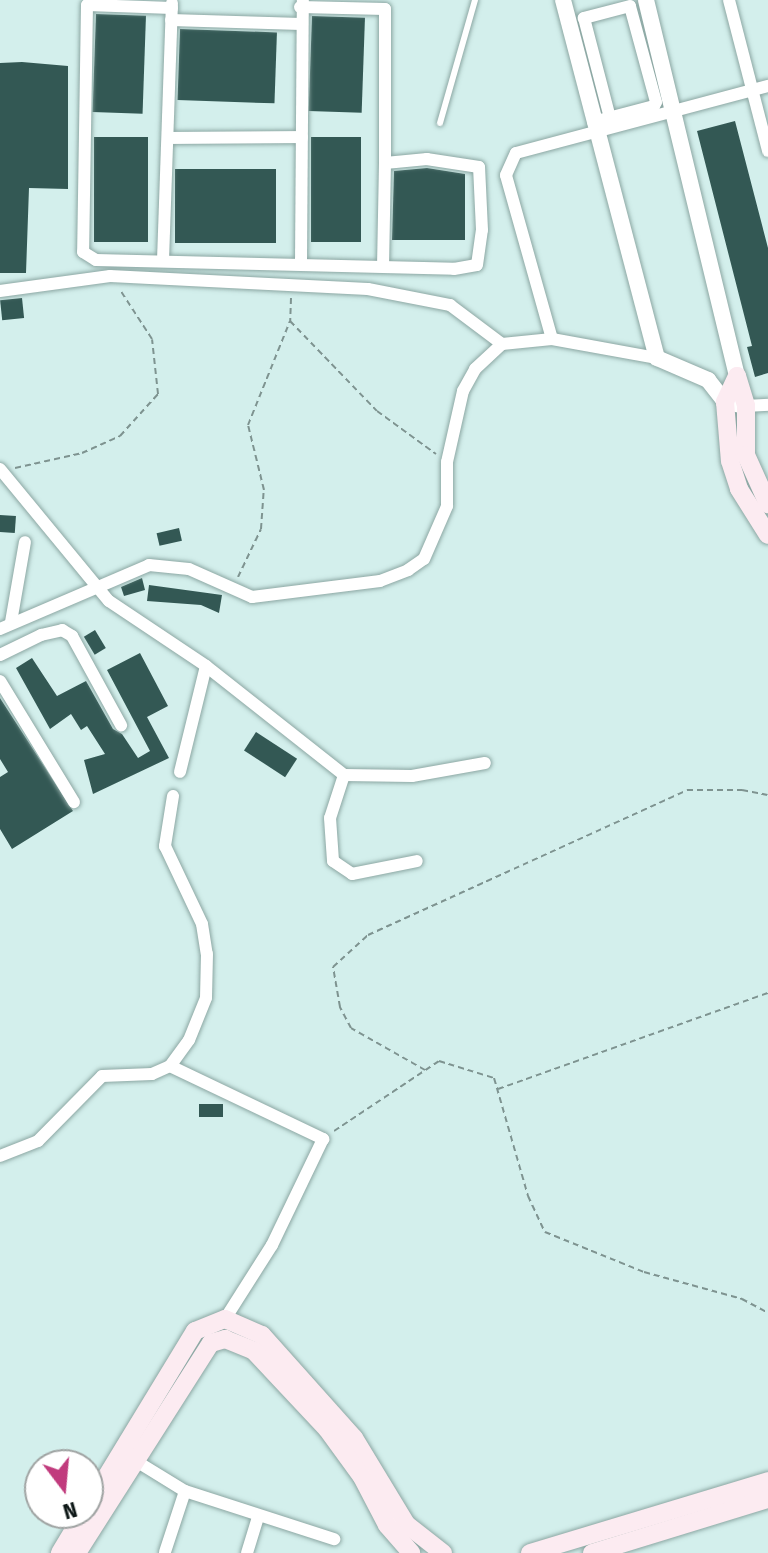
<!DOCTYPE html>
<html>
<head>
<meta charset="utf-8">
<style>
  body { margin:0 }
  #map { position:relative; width:768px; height:1553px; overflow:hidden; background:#d3efec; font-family:"Fira Sans Condensed",sans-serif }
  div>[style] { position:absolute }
  .building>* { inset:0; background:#335854; transform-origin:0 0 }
  .path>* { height:2px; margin-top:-1px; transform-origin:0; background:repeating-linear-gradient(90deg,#7e9390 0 6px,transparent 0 10px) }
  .roads { filter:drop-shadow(0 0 2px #8ca7a3) drop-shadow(0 0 2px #8ca7a3) }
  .service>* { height:6px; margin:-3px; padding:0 3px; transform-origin:3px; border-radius:3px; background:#fff }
  .minor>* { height:12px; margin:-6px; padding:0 6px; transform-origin:6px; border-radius:6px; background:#fff }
  .tertiary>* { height:16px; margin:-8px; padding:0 8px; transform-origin:8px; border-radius:8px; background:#fff }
  .secondary>* { height:18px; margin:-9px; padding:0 9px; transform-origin:9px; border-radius:9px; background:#fcebf1 }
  span { translate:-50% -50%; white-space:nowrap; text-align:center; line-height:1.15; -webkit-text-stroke:8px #fff; paint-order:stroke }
  .north { position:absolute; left:24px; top:1449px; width:80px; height:80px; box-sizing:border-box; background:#fff; border:2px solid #9fa3a2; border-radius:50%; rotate:164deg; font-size:22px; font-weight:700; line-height:32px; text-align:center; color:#0e1817 }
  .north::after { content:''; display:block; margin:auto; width:28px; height:36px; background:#c13b7d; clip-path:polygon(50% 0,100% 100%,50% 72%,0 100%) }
</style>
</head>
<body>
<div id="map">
  <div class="building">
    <i style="left:96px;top:14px;width:50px;height:98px;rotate:2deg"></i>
    <i style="left:312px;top:16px;width:53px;height:95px;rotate:2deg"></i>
    <i style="left:180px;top:29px;width:97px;height:71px;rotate:2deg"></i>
    <i style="clip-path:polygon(22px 62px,68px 66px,68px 189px,29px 188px,26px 273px,0 273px,0 63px)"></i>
    <i style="clip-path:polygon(735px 121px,768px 248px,768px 373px,755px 377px,747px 347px,752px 346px,697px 131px)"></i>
    <i style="left:94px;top:137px;width:54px;height:105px"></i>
    <i style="left:311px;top:137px;width:50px;height:105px"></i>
    <i style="clip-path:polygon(427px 168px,465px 174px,465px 240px,392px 240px,394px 171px)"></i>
    <i style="left:175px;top:169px;width:101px;height:74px"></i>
    <i style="left:22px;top:298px;width:20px;height:22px;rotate:84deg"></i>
    <i style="left:0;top:515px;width:16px;height:17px;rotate:4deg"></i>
    <i style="left:179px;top:528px;width:13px;height:23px;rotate:77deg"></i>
    <i style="clip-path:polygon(142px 578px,145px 590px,124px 596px,121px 587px)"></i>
    <i style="clip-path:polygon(149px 585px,222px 595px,219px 613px,201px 605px,147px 601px)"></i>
    <i style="left:95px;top:630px;width:21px;height:13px;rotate:59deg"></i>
    <i style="clip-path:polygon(140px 653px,168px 706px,147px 717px,169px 758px,93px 794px,84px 760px,105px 754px,87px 726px,81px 730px,71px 714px,50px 729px,16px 668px,32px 658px,57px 696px,86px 681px,113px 729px,122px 734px,138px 758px,150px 751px,107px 670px)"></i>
    <i style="clip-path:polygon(0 698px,73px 811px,12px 849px,0 829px,0 777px,8px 772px,0 759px)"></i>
    <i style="left:256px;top:732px;width:49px;height:22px;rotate:33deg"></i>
    <i style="left:199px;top:1104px;width:24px;height:13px"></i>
  </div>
  <div class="path">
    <i style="left:291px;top:298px;width:23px;rotate:92deg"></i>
    <i style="left:290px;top:321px;width:125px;rotate:46deg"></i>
    <i style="left:377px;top:411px;width:73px;rotate:36.1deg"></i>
    <i style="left:15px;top:468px;width:69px;rotate:-12.6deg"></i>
    <i style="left:82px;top:453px;width:42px;rotate:-24.1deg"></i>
    <i style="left:120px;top:436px;width:57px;rotate:-47.9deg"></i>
    <i style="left:158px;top:394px;width:55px;rotate:-96.2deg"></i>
    <i style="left:152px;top:339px;width:59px;rotate:-123.1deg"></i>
    <i style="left:238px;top:577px;width:53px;rotate:-64.4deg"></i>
    <i style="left:261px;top:529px;width:39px;rotate:-86deg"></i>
    <i style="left:264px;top:490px;width:67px;rotate:-103.8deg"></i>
    <i style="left:248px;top:425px;width:112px;rotate:-68deg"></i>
    <i style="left:425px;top:1070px;width:85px;rotate:-150.4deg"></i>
    <i style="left:351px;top:1028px;width:24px;rotate:-118deg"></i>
    <i style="left:340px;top:1007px;width:41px;rotate:-99.9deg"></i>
    <i style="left:333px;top:967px;width:47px;rotate:-42.4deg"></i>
    <i style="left:368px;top:935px;width:350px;rotate:-24.4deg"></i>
    <i style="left:687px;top:790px;width:55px"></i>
    <i style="left:742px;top:790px;width:26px;rotate:11deg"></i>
    <i style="left:498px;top:1089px;width:287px;rotate:-19.6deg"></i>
    <i style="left:334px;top:1131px;width:126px;rotate:-33.7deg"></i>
    <i style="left:439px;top:1061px;width:58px;rotate:17.2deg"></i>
    <i style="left:494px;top:1078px;width:123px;rotate:73.9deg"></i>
    <i style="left:528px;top:1196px;width:40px;rotate:65deg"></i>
    <i style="left:545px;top:1232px;width:107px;rotate:22deg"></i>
    <i style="left:644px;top:1272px;width:102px;rotate:15.4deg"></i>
    <i style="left:742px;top:1299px;width:30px;rotate:28deg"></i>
  </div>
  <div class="roads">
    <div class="service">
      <i style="left:440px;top:123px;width:128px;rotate:-74.1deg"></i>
    </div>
    <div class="minor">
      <i style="left:729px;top:0;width:156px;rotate:75.5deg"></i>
      <i style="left:300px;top:7px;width:85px;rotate:1.3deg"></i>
      <i style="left:385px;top:9px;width:154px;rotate:90deg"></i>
      <i style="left:172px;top:8px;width:85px;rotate:-178deg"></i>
      <i style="left:87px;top:5px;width:247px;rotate:90.9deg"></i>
      <i style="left:83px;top:252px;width:15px;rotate:32deg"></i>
      <i style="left:96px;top:260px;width:358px;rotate:1.4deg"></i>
      <i style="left:454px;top:269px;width:23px;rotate:-10deg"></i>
      <i style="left:477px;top:265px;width:35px;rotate:-82deg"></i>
      <i style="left:482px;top:230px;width:63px;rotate:-92.7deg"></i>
      <i style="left:479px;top:167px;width:53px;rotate:-171.3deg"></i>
      <i style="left:427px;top:159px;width:42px;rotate:174.6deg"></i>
      <i style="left:385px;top:163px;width:101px;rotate:91.1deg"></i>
      <i style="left:171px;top:20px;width:130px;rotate:1.8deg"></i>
      <i style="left:593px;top:122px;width:63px;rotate:-14.7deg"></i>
      <i style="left:654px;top:106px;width:4px;rotate:-63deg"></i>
      <i style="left:656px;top:102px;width:99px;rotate:-105.2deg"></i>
      <i style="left:630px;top:6px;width:48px;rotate:165.4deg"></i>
      <i style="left:584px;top:18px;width:103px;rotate:75.4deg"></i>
      <i style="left:170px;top:138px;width:132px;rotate:-0.4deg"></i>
      <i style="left:163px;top:260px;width:257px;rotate:-88deg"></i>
      <i style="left:301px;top:263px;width:263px;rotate:-89.6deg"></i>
      <i style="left:0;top:291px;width:111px;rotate:-7.8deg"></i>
      <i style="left:110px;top:276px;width:258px;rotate:2.9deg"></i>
      <i style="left:368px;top:289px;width:84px;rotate:11deg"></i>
      <i style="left:450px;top:305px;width:65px;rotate:36.9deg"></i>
      <i style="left:552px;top:339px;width:170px;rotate:-105.7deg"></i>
      <i style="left:506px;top:175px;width:24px;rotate:-66deg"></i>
      <i style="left:516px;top:153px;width:261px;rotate:-14.9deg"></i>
      <i style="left:746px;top:406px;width:22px;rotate:-3deg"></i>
      <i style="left:0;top:469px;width:171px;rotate:50.5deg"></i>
      <i style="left:109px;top:601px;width:117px;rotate:33.8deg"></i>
      <i style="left:206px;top:666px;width:109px;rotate:103.8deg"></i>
      <i style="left:11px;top:622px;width:81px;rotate:-80.1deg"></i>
      <i style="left:0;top:629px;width:162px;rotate:-23.2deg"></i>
      <i style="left:149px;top:565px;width:40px;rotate:5.7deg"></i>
      <i style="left:189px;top:569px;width:69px;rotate:24deg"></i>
      <i style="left:252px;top:597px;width:129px;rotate:-7.1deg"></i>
      <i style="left:380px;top:581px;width:30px;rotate:-21deg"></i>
      <i style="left:408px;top:570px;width:19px;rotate:-35deg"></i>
      <i style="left:424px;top:559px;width:58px;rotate:-66.5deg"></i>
      <i style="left:447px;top:506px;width:44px;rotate:-90deg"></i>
      <i style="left:447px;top:462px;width:73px;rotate:-77.3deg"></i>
      <i style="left:463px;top:391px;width:25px;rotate:-61deg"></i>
      <i style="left:475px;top:369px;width:37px;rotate:-43deg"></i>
      <i style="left:502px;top:344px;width:50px;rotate:-5.7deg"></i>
      <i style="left:552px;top:339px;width:107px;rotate:10.3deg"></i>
      <i style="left:0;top:655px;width:46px;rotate:-26deg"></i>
      <i style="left:41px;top:635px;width:22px;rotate:-13deg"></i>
      <i style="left:62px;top:630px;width:12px;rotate:31deg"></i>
      <i style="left:72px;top:636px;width:102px;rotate:61.2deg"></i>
      <i style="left:206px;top:666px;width:176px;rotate:38.3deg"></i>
      <i style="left:344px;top:775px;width:68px;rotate:0.8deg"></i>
      <i style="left:412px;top:776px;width:74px;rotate:-10.1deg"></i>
      <i style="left:0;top:681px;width:142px;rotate:58.6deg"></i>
      <i style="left:344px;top:775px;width:45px;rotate:108deg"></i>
      <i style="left:330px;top:818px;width:43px;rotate:86deg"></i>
      <i style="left:333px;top:861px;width:23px;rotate:34deg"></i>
      <i style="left:352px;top:874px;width:66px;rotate:-11.3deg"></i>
      <i style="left:173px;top:796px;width:51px;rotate:99.1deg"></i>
      <i style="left:165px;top:846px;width:86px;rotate:64.6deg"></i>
      <i style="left:202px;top:924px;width:30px;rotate:81deg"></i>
      <i style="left:207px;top:954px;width:44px;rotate:91.3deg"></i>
      <i style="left:206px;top:998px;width:45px;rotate:112deg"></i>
      <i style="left:189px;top:1040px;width:32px;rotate:126deg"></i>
      <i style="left:170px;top:1066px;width:170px;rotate:25.5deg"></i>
      <i style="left:323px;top:1139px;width:118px;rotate:115.7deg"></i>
      <i style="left:272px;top:1245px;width:88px;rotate:122.4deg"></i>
      <i style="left:0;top:1156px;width:41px;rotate:-21.5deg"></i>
      <i style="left:38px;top:1141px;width:91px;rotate:-45.4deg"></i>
      <i style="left:102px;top:1076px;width:50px;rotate:-2.3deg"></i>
      <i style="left:152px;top:1074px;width:20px;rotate:-24deg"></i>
      <i style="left:136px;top:1461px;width:57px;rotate:31.5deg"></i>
      <i style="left:185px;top:1491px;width:157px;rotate:17.9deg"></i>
      <i style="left:165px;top:1552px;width:64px;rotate:-71.8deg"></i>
      <i style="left:247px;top:1553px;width:38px;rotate:-73deg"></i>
    </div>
    <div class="tertiary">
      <i style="left:563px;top:0;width:370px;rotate:75.3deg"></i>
      <i style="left:657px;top:358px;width:56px;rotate:23.3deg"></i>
      <i style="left:708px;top:380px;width:28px;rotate:52deg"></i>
      <i style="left:725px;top:402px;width:21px;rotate:11deg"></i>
      <i style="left:646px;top:0;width:387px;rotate:76.4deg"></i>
    </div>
    <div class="secondary">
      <i style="left:737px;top:376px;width:29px;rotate:115deg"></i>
      <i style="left:725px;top:402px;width:59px;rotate:85.2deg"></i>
      <i style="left:730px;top:461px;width:29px;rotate:72deg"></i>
      <i style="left:739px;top:489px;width:54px;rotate:57.8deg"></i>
      <i style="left:737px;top:376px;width:31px;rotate:73deg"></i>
      <i style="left:746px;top:406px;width:49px;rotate:90deg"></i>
      <i style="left:746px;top:455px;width:54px;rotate:65.8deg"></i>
      <i style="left:88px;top:1507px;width:206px;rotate:-58.7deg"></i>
      <i style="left:195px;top:1331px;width:32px;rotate:-22deg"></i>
      <i style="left:225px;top:1319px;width:40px;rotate:23.4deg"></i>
      <i style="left:262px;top:1335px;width:138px;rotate:48.2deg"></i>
      <i style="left:354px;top:1438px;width:100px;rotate:58.8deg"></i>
      <i style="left:406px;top:1524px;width:47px;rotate:38.1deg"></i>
      <i style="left:60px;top:1553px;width:47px;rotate:-59deg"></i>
      <i style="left:77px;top:1553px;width:249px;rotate:-57.5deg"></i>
      <i style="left:211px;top:1343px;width:15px;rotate:-16deg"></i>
      <i style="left:225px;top:1339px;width:31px;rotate:22deg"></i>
      <i style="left:254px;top:1351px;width:107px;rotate:46.9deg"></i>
      <i style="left:327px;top:1429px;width:59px;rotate:53.9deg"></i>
      <i style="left:362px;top:1477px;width:54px;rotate:62.5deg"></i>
      <i style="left:387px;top:1525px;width:37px;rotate:49deg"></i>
      <i style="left:530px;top:1553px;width:249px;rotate:-16.8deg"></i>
      <i style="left:592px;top:1553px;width:184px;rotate:-17.1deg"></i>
    </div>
  </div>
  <div class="north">N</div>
</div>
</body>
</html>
